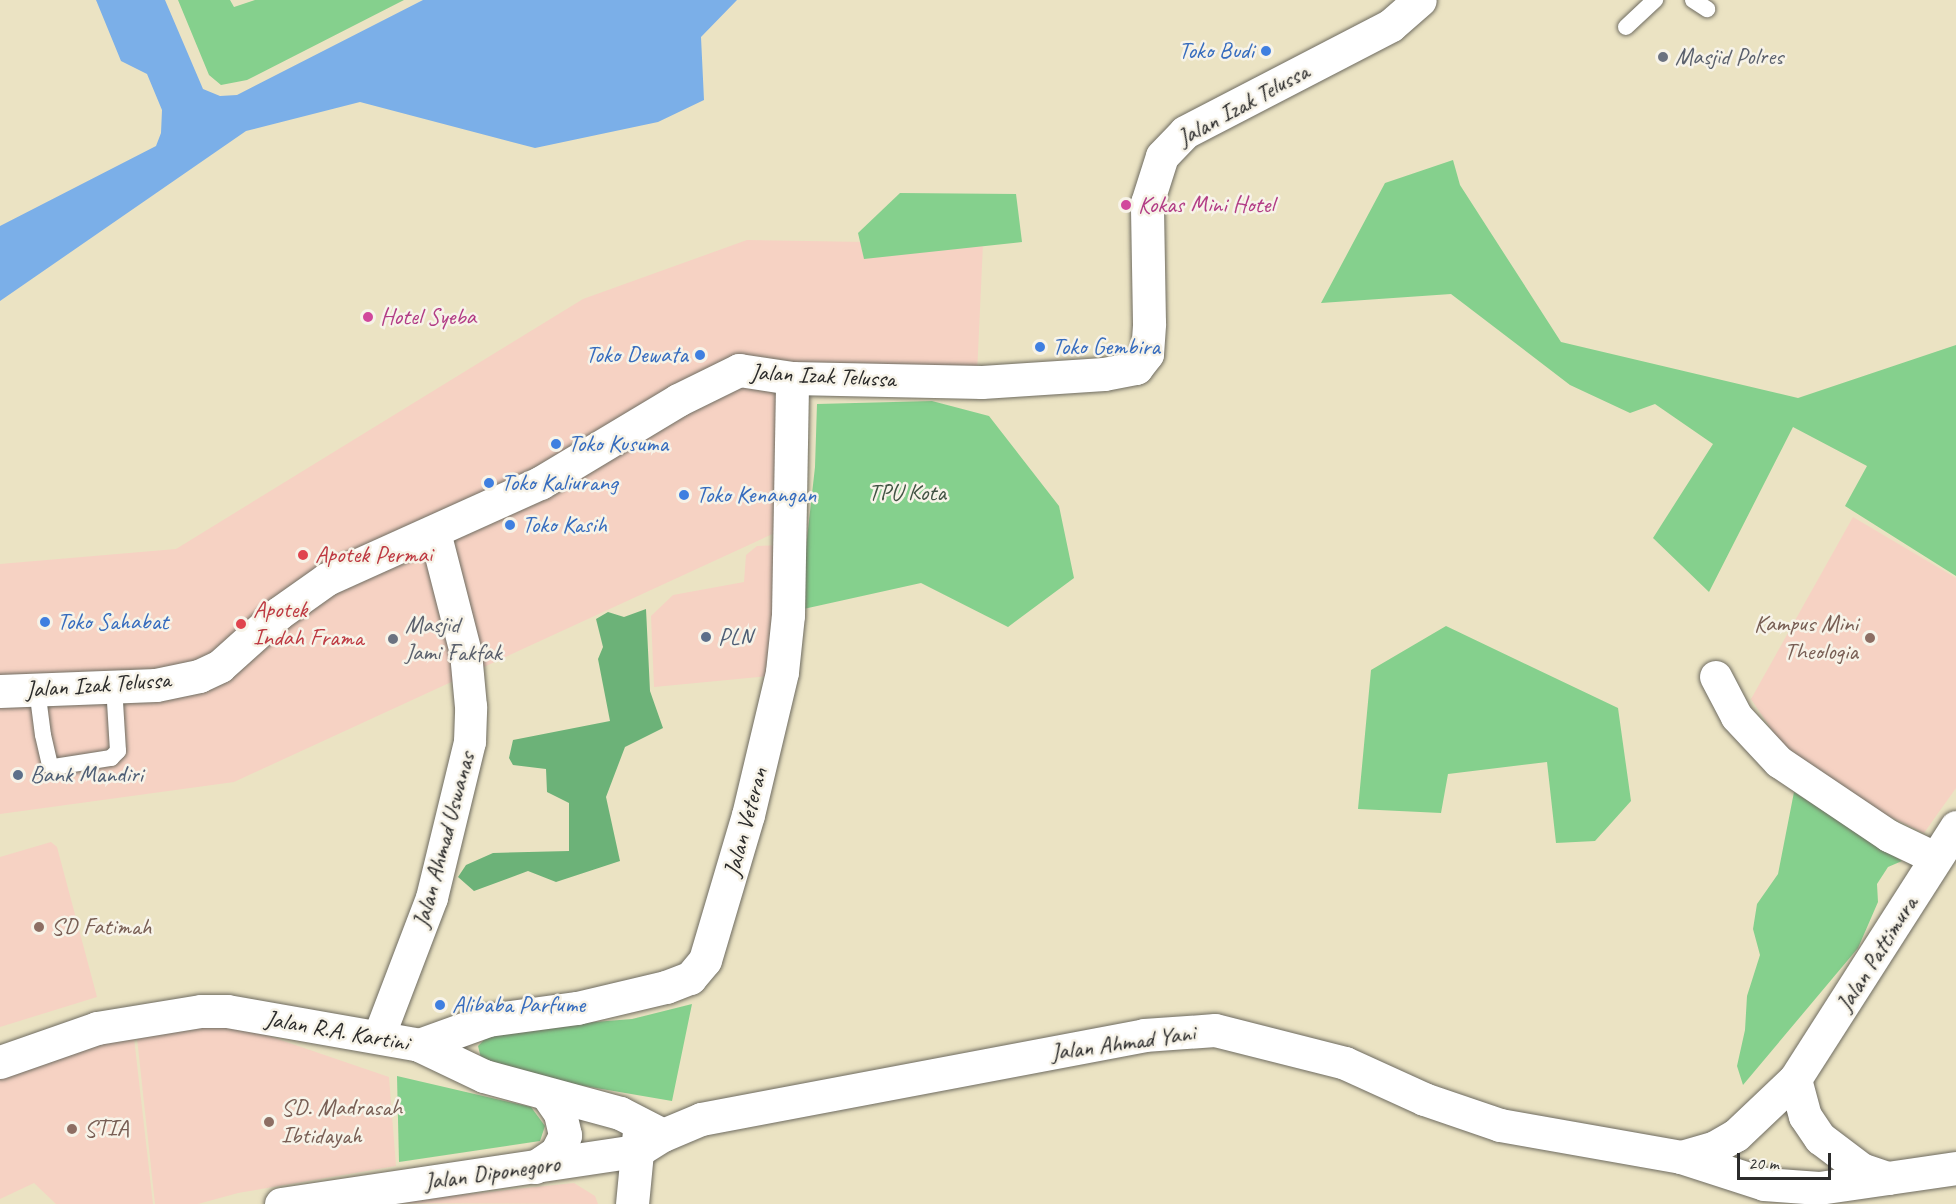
<!DOCTYPE html>
<html>
<head>
<meta charset="utf-8">
<style>
  body { margin:0 }
  #map { position:relative; width:1956px; height:1204px; overflow:hidden; background:#ebe3c3; font-family:Caveat,sans-serif }
  div>[style] { position:absolute }
  .built>* { inset:0; background:#f6d2c3 }
  .green>* { inset:0; background:#85d08d }
  .forest>* { inset:0; background:#6cb278 }
  .water>* { inset:0; background:#7bafe8 }
  .roads { filter:drop-shadow(0 0 2px #6e6b60) drop-shadow(0 0 2px #6e6b60) }
  .lane>* { height:16px; margin:-8px; padding:0 8px; transform-origin:8px; border-radius:8px; background:#fff }
  .street>* { height:32px; margin:-16px; padding:0 16px; transform-origin:16px; border-radius:16px; background:#fff }
  .secondary>* { height:33px; margin:-16.5px; padding:0 16.5px; transform-origin:16.5px; border-radius:16.5px; background:#fff }
  .primary>* { height:33px; margin:-16.5px; padding:0 16.5px; transform-origin:16.5px; border-radius:16.5px; background:#fff }
  .dots>* { width:16px; height:16px; translate:-50% -50%; box-sizing:border-box; border:3px solid #f7f3e8; border-radius:50% }
  span { translate:-50% -50%; white-space:nowrap; text-align:center; line-height:1.15; -webkit-text-stroke:5px #f7f3e8; paint-order:stroke }
  .shop-label { font-size:24px; color:#366cbe }
  .right { translate:-100% -50%; text-align:right }
  .left { translate:0 -50%; text-align:left }
  .worship-label { font-size:24px; color:#5b616d }
  .street-label { font-size:24px; color:#2b2b2b }
  .hotel-label { font-size:24px; color:#b23c85 }
  .park-label { font-size:24px; color:#425444 }
  .health-label { font-size:24px; color:#be3a42 }
  .education-label { font-size:24px; color:#785e54 }
  .service-label { font-size:24px; color:#4e5e75 }
  .scale { position:absolute; left:1737px; top:1153px; width:94px; height:27px; box-sizing:border-box; border:3px solid #2b2b2b; border-top:0; padding-left:8px; font-size:18px; line-height:21px; white-space:nowrap; color:#2b2b2b; -webkit-text-stroke:4px #f7f3e8; paint-order:stroke }
</style>
</head>
<body>
<div id="map">
  <div class="built">
    <i style="clip-path:polygon(747px 240px,983px 244px,976px 396px,782px 391px,779px 531px,234px 782px,0 814px,0 564px,176px 549px,583px 299px)"></i>
    <i style="clip-path:polygon(1853px 517px,1956px 578px,1956px 788px,1924px 833px,1876px 810px,1788px 754px,1751px 699px)"></i>
    <i style="clip-path:polygon(781px 545px,770px 676px,654px 687px,651px 616px,673px 595px,744px 582px,746px 555px,757px 546px)"></i>
    <i style="clip-path:polygon(51px 842px,57px 847px,97px 997px,0 1027px,0 857px)"></i>
    <i style="clip-path:polygon(177px 1027px,223px 1027px,266px 1035px,389px 1077px,396px 1166px,238px 1193px,198px 1204px,155px 1204px,137px 1038px)"></i>
    <i style="clip-path:polygon(134px 1038px,153px 1204px,56px 1204px,34px 1183px,0 1199px,0 1075px,85px 1047px)"></i>
    <i style="clip-path:polygon(574px 1183px,595px 1196px,598px 1204px,381px 1203px)"></i>
  </div>
  <div class="green">
    <i style="clip-path:polygon(178px 0,230px 0,234px 7px,255px 0,404px 0,247px 80px,221px 85px,209px 75px)"></i>
    <i style="clip-path:polygon(1453px 160px,1460px 185px,1561px 342px,1798px 398px,1956px 345px,1956px 576px,1845px 506px,1867px 466px,1793px 427px,1709px 592px,1653px 538px,1713px 444px,1655px 404px,1630px 413px,1570px 385px,1451px 294px,1321px 303px,1385px 183px)"></i>
    <i style="clip-path:polygon(900px 193px,1016px 194px,1022px 242px,864px 259px,858px 233px)"></i>
    <i style="clip-path:polygon(932px 401px,989px 416px,1059px 506px,1074px 578px,1008px 627px,921px 583px,799px 610px,815px 467px,817px 404px)"></i>
    <i style="clip-path:polygon(1446px 626px,1618px 708px,1631px 801px,1595px 841px,1556px 843px,1547px 762px,1448px 774px,1441px 813px,1358px 809px,1371px 670px)"></i>
    <i style="clip-path:polygon(1794px 792px,1902px 861px,1888px 867px,1877px 884px,1878px 902px,1858px 948px,1743px 1085px,1737px 1066px,1745px 1030px,1747px 996px,1760px 955px,1753px 929px,1757px 904px,1778px 874px)"></i>
    <i style="clip-path:polygon(692px 1004px,672px 1101px,561px 1082px,481px 1058px,478px 1046px,494px 1030px,632px 1019px)"></i>
    <i style="clip-path:polygon(397px 1076px,531px 1107px,545px 1126px,540px 1141px,399px 1162px)"></i>
  </div>
  <div class="forest">
    <i style="clip-path:polygon(646px 609px,650px 691px,663px 728px,625px 747px,606px 797px,620px 861px,556px 882px,528px 871px,474px 891px,458px 877px,466px 865px,493px 853px,569px 851px,569px 803px,547px 792px,546px 769px,513px 765px,509px 758px,513px 740px,610px 721px,598px 659px,603px 647px,596px 619px,608px 612px,624px 617px)"></i>
  </div>
  <div class="water">
    <i style="clip-path:polygon(96px 0,165px 0,203px 89px,220px 96px,237px 95px,423px 0,737px 0,701px 37px,704px 100px,658px 122px,535px 148px,360px 102px,246px 131px,0 301px,0 226px,156px 146px,161px 133px,162px 110px,147px 74px,121px 61px)"></i>
  </div>
  <div class="roads">
    <div class="lane">
      <i style="left:1693px;top:0;width:17px;rotate:33deg"></i>
      <i style="left:1626px;top:27px;width:40px;rotate:-43deg"></i>
      <i style="left:37px;top:689px;width:46px;rotate:82.6deg"></i>
      <i style="left:43px;top:735px;width:31px;rotate:77deg"></i>
      <i style="left:50px;top:765px;width:4px;rotate:27deg"></i>
      <i style="left:54px;top:767px;width:58px;rotate:-9deg"></i>
      <i style="left:111px;top:758px;width:10px;rotate:-45deg"></i>
      <i style="left:118px;top:751px;width:66px;rotate:-93.5deg"></i>
    </div>
    <div class="street">
      <i style="left:1716px;top:677px;width:45px;rotate:62.3deg"></i>
      <i style="left:1737px;top:717px;width:62px;rotate:47deg"></i>
      <i style="left:1779px;top:762px;width:133px;rotate:33.9deg"></i>
      <i style="left:1889px;top:836px;width:51px;rotate:25.6deg"></i>
      <i style="left:379px;top:1037px;width:149px;rotate:-69.1deg"></i>
      <i style="left:432px;top:898px;width:161px;rotate:-76.3deg"></i>
      <i style="left:470px;top:742px;width:35px;rotate:-88deg"></i>
      <i style="left:471px;top:707px;width:54px;rotate:-95.3deg"></i>
      <i style="left:466px;top:653px;width:125px;rotate:-104.4deg"></i>
    </div>
    <div class="secondary">
      <i style="left:419px;top:1045px;width:73px;rotate:-19.9deg"></i>
      <i style="left:488px;top:1020px;width:90px;rotate:-7.7deg"></i>
      <i style="left:577px;top:1008px;width:91px;rotate:-13.3deg"></i>
      <i style="left:666px;top:987px;width:26px;rotate:-21deg"></i>
      <i style="left:690px;top:978px;width:23px;rotate:-50deg"></i>
      <i style="left:705px;top:960px;width:151px;rotate:-73.5deg"></i>
      <i style="left:748px;top:815px;width:147px;rotate:-76.6deg"></i>
      <i style="left:782px;top:672px;width:57px;rotate:-84deg"></i>
      <i style="left:788px;top:615px;width:237px;rotate:-89deg"></i>
      <i style="left:1795px;top:1079px;width:38px;rotate:75deg"></i>
      <i style="left:1805px;top:1116px;width:27px;rotate:56deg"></i>
      <i style="left:1820px;top:1138px;width:51px;rotate:37.1deg"></i>
      <i style="left:1861px;top:1169px;width:28px;rotate:19deg"></i>
      <i style="left:1681px;top:1157px;width:35px;rotate:-16deg"></i>
      <i style="left:1715px;top:1147px;width:24px;rotate:-30deg"></i>
      <i style="left:1736px;top:1135px;width:81px;rotate:-43.5deg"></i>
      <i style="left:1795px;top:1079px;width:299px;rotate:-57.4deg"></i>
      <i style="left:535px;top:1167px;width:25px;rotate:-34deg"></i>
      <i style="left:556px;top:1153px;width:20px;rotate:-63deg"></i>
      <i style="left:565px;top:1135px;width:23px;rotate:-103deg"></i>
      <i style="left:560px;top:1113px;width:21px;rotate:-125deg"></i>
      <i style="left:281px;top:1204px;width:360px;rotate:-8.5deg"></i>
      <i style="left:637px;top:1151px;width:31px;rotate:-32deg"></i>
      <i style="left:632px;top:1204px;width:73px;rotate:-84.5deg"></i>
    </div>
    <div class="primary">
      <i style="left:0;top:691px;width:156px;rotate:-2.2deg"></i>
      <i style="left:156px;top:685px;width:44px;rotate:-11.8deg"></i>
      <i style="left:199px;top:676px;width:23px;rotate:-25deg"></i>
      <i style="left:220px;top:666px;width:79px;rotate:-41.9deg"></i>
      <i style="left:279px;top:613px;width:59px;rotate:-35.3deg"></i>
      <i style="left:327px;top:579px;width:234px;rotate:-24.3deg"></i>
      <i style="left:540px;top:483px;width:161px;rotate:-31deg"></i>
      <i style="left:678px;top:400px;width:68px;rotate:-26.2deg"></i>
      <i style="left:739px;top:370px;width:54px;rotate:8.6deg"></i>
      <i style="left:792px;top:378px;width:190px;rotate:1.2deg"></i>
      <i style="left:982px;top:382px;width:122px;rotate:-3.8deg"></i>
      <i style="left:1104px;top:374px;width:33px;rotate:-11deg"></i>
      <i style="left:1136px;top:368px;width:18px;rotate:-52deg"></i>
      <i style="left:1147px;top:354px;width:31px;rotate:-86deg"></i>
      <i style="left:1149px;top:323px;width:120px;rotate:-91deg"></i>
      <i style="left:1147px;top:203px;width:49px;rotate:-72.3deg"></i>
      <i style="left:1162px;top:156px;width:33px;rotate:-46deg"></i>
      <i style="left:1185px;top:132px;width:232px;rotate:-27.4deg"></i>
      <i style="left:1391px;top:25px;width:38px;rotate:-41deg"></i>
      <i style="left:0;top:1062px;width:103px;rotate:-19.3deg"></i>
      <i style="left:97px;top:1028px;width:105px;rotate:-9.3deg"></i>
      <i style="left:201px;top:1011px;width:26px"></i>
      <i style="left:227px;top:1011px;width:195px;rotate:10deg"></i>
      <i style="left:419px;top:1045px;width:72px;rotate:25.5deg"></i>
      <i style="left:484px;top:1076px;width:141px;rotate:15.2deg"></i>
      <i style="left:620px;top:1113px;width:48px;rotate:27.1deg"></i>
      <i style="left:663px;top:1135px;width:41px;rotate:-22.8deg"></i>
      <i style="left:701px;top:1119px;width:451px;rotate:-10.7deg"></i>
      <i style="left:1144px;top:1035px;width:71px;rotate:-4deg"></i>
      <i style="left:1215px;top:1030px;width:134px;rotate:14.2deg"></i>
      <i style="left:1345px;top:1063px;width:87px;rotate:24.5deg"></i>
      <i style="left:1424px;top:1099px;width:80px;rotate:18.9deg"></i>
      <i style="left:1500px;top:1125px;width:184px;rotate:10deg"></i>
      <i style="left:1681px;top:1157px;width:87px;rotate:18deg"></i>
      <i style="left:1764px;top:1184px;width:55px;rotate:4.2deg"></i>
      <i style="left:1819px;top:1188px;width:138px;rotate:-8.3deg"></i>
    </div>
  </div>
  <div class="dots">
    <i style="left:1266px;top:51px;background:#3f7fe0"></i>
    <i style="left:1663px;top:57px;background:#6b7280"></i>
    <i style="left:1126px;top:205px;background:#d1479c"></i>
    <i style="left:368px;top:317px;background:#d1479c"></i>
    <i style="left:1040px;top:347px;background:#3f7fe0"></i>
    <i style="left:700px;top:355px;background:#3f7fe0"></i>
    <i style="left:556px;top:444px;background:#3f7fe0"></i>
    <i style="left:489px;top:483px;background:#3f7fe0"></i>
    <i style="left:684px;top:495px;background:#3f7fe0"></i>
    <i style="left:510px;top:525px;background:#3f7fe0"></i>
    <i style="left:303px;top:555px;background:#e0444e"></i>
    <i style="left:45px;top:622px;background:#3f7fe0"></i>
    <i style="left:241px;top:624px;background:#e0444e"></i>
    <i style="left:706px;top:637px;background:#5c6f8a"></i>
    <i style="left:1870px;top:638px;background:#8d6e63"></i>
    <i style="left:393px;top:639px;background:#6b7280"></i>
    <i style="left:18px;top:775px;background:#5c6f8a"></i>
    <i style="left:39px;top:927px;background:#8d6e63"></i>
    <i style="left:440px;top:1005px;background:#3f7fe0"></i>
    <i style="left:269px;top:1122px;background:#8d6e63"></i>
    <i style="left:72px;top:1129px;background:#8d6e63"></i>
  </div>
  <div class="shop-label">
    <span class="right" style="left:1254px;top:51px">Toko Budi</span>
    <span class="left" style="left:1052px;top:347px">Toko Gembira</span>
    <span class="right" style="left:688px;top:355px">Toko Dewata</span>
    <span class="left" style="left:568px;top:444px">Toko Kusuma</span>
    <span class="left" style="left:501px;top:483px">Toko Kaliurang</span>
    <span class="left" style="left:696px;top:495px">Toko Kenangan</span>
    <span class="left" style="left:522px;top:525px">Toko Kasih</span>
    <span class="left" style="left:57px;top:622px">Toko Sahabat</span>
    <span class="left" style="left:452px;top:1005px">Alibaba Parfume</span>
  </div>
  <div class="worship-label">
    <span class="left" style="left:1675px;top:57px">Masjid Polres</span>
    <span class="left" style="left:405px;top:639px">Masjid<br>Jami Fakfak</span>
  </div>
  <div class="street-label">
    <span style="left:1243px;top:105px;rotate:-29deg">Jalan Izak Telussa</span>
    <span style="left:823px;top:376px;rotate:3deg">Jalan Izak Telussa</span>
    <span style="left:98px;top:685px;rotate:-4deg">Jalan Izak Telussa</span>
    <span style="left:746px;top:822px;rotate:-75deg">Jalan Veteran</span>
    <span style="left:444px;top:840px;rotate:-75deg">Jalan Ahmad Uswanas</span>
    <span style="left:1877px;top:954px;rotate:-58deg">Jalan Pattimura</span>
    <span style="left:337px;top:1031px;rotate:10deg">Jalan R.A. Kartini</span>
    <span style="left:1123px;top:1043px;rotate:-8deg">Jalan Ahmad Yani</span>
    <span style="left:492px;top:1173px;rotate:-8deg">Jalan Diponegoro</span>
  </div>
  <div class="hotel-label">
    <span class="left" style="left:1138px;top:205px">Kokas Mini Hotel</span>
    <span class="left" style="left:380px;top:317px">Hotel Syeba</span>
  </div>
  <div class="park-label">
    <span style="left:907px;top:493px">TPU Kota</span>
  </div>
  <div class="health-label">
    <span class="left" style="left:315px;top:555px">Apotek Permai</span>
    <span class="left" style="left:253px;top:624px">Apotek<br>Indah Frama</span>
  </div>
  <div class="education-label">
    <span class="right" style="left:1858px;top:638px">Kampus Mini<br>Theologia</span>
    <span class="left" style="left:51px;top:927px">SD Fatimah</span>
    <span class="left" style="left:281px;top:1122px">SD. Madrasah<br>Ibtidayah</span>
    <span class="left" style="left:84px;top:1129px">STIA</span>
  </div>
  <div class="service-label">
    <span class="left" style="left:718px;top:637px">PLN</span>
    <span class="left" style="left:30px;top:775px">Bank Mandiri</span>
  </div>
  <div class="scale">20 m</div>
</div>
</body>
</html>
